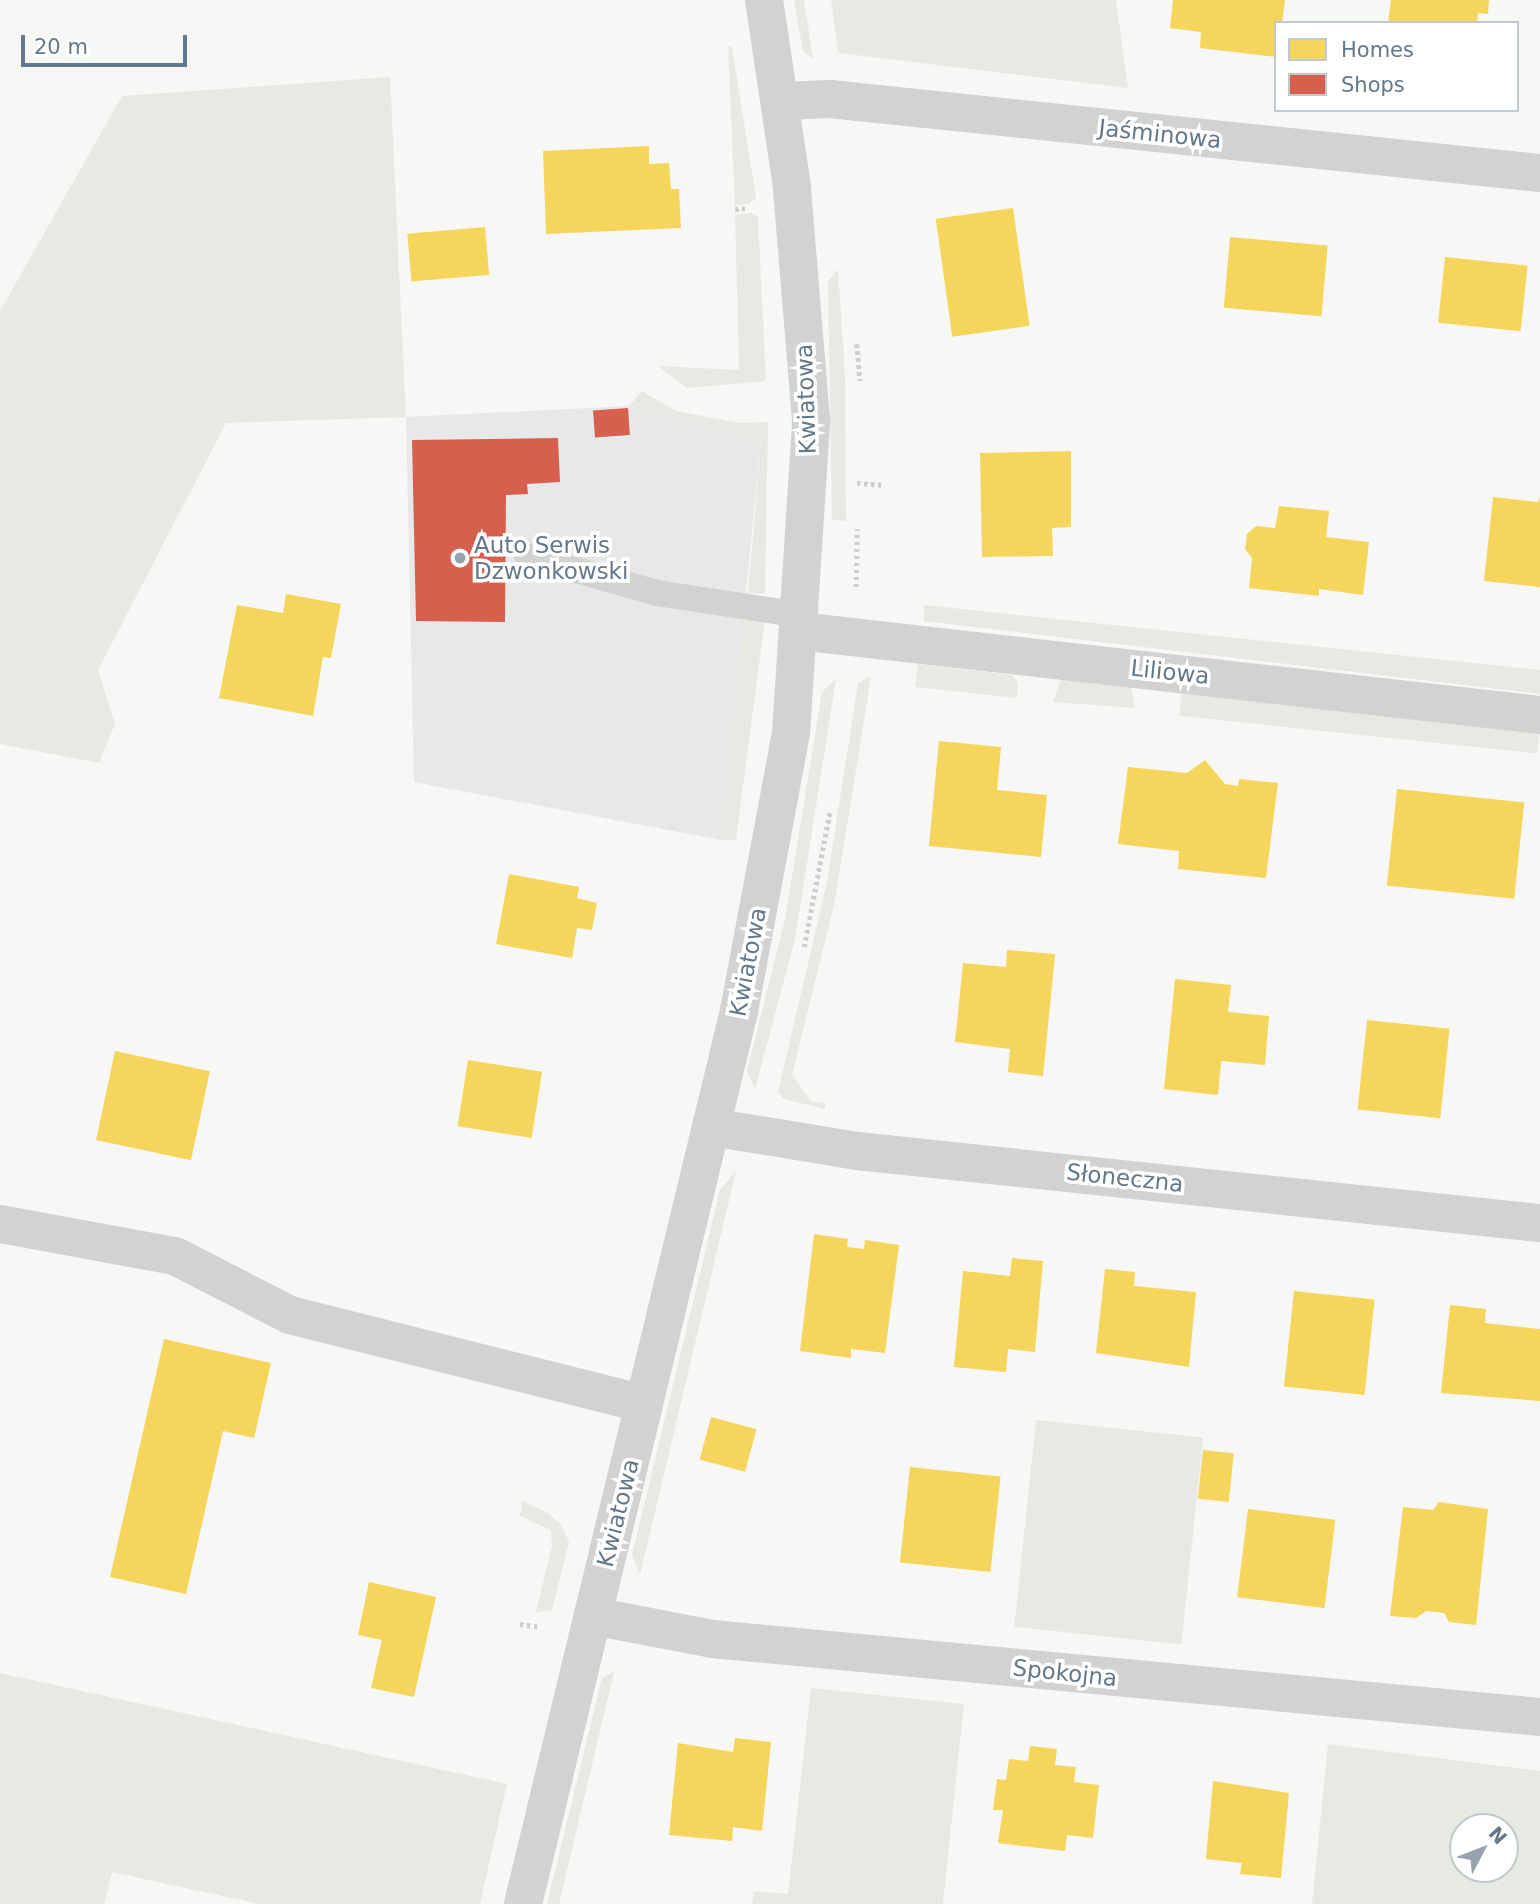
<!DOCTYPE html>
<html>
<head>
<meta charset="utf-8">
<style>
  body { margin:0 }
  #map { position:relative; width:1540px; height:1904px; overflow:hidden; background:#f7f7f5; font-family:"DejaVu Sans",sans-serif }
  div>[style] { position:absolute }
  .built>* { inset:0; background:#e7e8e8 }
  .green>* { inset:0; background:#e6eae3; transform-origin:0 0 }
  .homes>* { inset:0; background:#f6d55c; transform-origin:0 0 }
  .shops>* { inset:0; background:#d6604d; transform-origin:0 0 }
  .path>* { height:4.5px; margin-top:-2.25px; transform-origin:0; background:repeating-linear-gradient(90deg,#cccecf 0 3.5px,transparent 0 7px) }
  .service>* { height:26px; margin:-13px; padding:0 13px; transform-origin:13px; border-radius:13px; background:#d1d2d2 }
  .minor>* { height:38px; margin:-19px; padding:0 19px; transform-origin:19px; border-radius:19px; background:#d1d2d2 }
  .dots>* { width:19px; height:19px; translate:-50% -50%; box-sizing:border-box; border:4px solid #fff; border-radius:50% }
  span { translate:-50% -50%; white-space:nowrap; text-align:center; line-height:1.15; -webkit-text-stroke:7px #fff; paint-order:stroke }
  .street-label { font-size:23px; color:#637889 }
  .poi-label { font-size:23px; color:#637889 }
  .left { translate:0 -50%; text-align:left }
  .legend { position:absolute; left:1274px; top:21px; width:245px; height:91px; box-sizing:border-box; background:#fff; border:2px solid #c1c9d0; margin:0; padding:9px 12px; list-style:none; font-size:21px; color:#637889 }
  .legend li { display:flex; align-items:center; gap:14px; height:35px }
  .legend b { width:35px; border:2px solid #c1c9d0 }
  .north { position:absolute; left:1449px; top:1813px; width:70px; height:70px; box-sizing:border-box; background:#fff; border:2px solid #c1c9d0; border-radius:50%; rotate:48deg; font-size:19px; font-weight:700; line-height:28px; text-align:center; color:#637889 }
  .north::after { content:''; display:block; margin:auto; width:24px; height:32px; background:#97a4af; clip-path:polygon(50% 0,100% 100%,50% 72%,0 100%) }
  .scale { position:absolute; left:21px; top:35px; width:166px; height:32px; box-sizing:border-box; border:4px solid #637889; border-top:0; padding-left:9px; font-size:21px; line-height:24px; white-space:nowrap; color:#637889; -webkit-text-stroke:5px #fff; paint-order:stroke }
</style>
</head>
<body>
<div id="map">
  <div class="built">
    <i style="clip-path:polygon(629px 406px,761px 442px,721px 840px,414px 782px,406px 417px)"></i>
  </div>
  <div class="green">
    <i style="clip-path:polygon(794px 0,804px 0,813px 59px,803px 51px)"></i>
    <i style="clip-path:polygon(831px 0,1116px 0,1128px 88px,838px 53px)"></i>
    <i style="clip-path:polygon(728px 46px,732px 47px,756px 198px,749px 204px,735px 205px)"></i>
    <i style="clip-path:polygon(390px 77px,406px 417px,226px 423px,98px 670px,115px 724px,99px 763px,0 744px,0 311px,122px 96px)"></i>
    <i style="clip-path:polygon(752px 213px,758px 217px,766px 381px,687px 388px,658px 366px,739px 370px,735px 215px)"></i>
    <i style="clip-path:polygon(838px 269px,845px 376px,846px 521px,832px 520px,828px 281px)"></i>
    <i style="clip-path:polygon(642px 391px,676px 411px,739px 423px,768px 422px,765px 594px,748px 593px,761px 442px,629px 406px)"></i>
    <i style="clip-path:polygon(924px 605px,1540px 670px,1540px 694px,924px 621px)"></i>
    <i style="clip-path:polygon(743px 618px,765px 619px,736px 840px,721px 840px)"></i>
    <i style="clip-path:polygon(918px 664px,1012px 675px,1018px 683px,1017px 698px,915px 687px)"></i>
    <i style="clip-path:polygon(871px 677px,835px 900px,792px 1075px,812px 1102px,826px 1103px,825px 1109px,784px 1099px,778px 1092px,827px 882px,858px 683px)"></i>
    <i style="clip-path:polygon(836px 679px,795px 939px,755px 1089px,747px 1071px,785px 919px,822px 692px)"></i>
    <i style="clip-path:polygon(1061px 679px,1131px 686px,1135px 708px,1053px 702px)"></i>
    <i style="left:1182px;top:689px;width:360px;height:27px;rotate:6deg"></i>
    <i style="clip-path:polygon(736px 1171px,640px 1575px,632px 1555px,720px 1190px)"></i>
    <i style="left:1036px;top:1420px;width:168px;height:208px;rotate:6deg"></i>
    <i style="clip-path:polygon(522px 1501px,548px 1513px,562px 1526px,569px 1542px,552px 1610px,536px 1612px,552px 1546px,551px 1530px,520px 1516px)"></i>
    <i style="clip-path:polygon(614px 1672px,559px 1904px,547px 1904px,602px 1678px)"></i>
    <i style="clip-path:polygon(0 1673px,507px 1784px,480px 1904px,259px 1904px,112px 1872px,104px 1904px,0 1904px)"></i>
    <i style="clip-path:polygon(811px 1688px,964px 1704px,943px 1904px,752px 1904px,754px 1891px,788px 1894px)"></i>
    <i style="clip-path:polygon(evenodd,1328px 1744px,1540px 1771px,1540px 1904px,1312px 1904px,1328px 1744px,1463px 1827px,1505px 1827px,1505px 1869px,1463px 1869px,1463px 1827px)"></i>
  </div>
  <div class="homes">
    <i style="clip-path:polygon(1173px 0,1285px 0,1282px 23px,1276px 23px,1276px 57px,1200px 48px,1201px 32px,1170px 28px)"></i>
    <i style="clip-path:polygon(1391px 0,1489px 0,1488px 14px,1478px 13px,1477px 23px,1388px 23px)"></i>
    <i style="clip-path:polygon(649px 146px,649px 164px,669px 163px,671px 189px,679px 189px,681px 228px,546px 234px,543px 151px)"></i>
    <i style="left:1013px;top:208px;width:119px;height:78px;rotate:82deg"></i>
    <i style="left:485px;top:227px;width:48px;height:78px;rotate:85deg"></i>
    <i style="left:1230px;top:237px;width:98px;height:71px;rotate:5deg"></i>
    <i style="left:1445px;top:257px;width:83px;height:66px;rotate:6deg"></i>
    <i style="clip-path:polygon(1071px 451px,1071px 527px,1052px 528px,1053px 556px,982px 557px,980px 453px)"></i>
    <i style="clip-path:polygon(1493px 497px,1538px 502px,1540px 497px,1540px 587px,1484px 581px)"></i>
    <i style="clip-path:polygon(1279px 506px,1329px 511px,1326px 537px,1369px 542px,1363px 595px,1319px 589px,1319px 596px,1249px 588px,1252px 558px,1245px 549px,1247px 534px,1256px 526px,1275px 528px)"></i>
    <i style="clip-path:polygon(286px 594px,341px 604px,331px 658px,323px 657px,313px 716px,219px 698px,237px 605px,283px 613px)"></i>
    <i style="clip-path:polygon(939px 741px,1001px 747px,997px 790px,1047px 795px,1041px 857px,929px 846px)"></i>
    <i style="clip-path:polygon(1205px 760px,1225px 784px,1238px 786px,1239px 779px,1278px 783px,1266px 878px,1178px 869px,1179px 851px,1118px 844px,1128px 767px,1187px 773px)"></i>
    <i style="left:1397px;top:789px;width:128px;height:97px;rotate:6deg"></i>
    <i style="clip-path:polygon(509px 874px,579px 887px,577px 898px,597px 903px,592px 930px,577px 928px,572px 958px,496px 944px)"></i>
    <i style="clip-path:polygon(1007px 950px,1055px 954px,1043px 1076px,1008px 1072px,1010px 1049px,955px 1042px,963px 963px,1006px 967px)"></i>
    <i style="clip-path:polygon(1175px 979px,1231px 985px,1228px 1012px,1269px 1016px,1265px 1065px,1221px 1061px,1218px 1095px,1164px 1089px)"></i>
    <i style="left:1367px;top:1020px;width:83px;height:90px;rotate:6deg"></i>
    <i style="left:115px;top:1051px;width:97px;height:91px;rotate:12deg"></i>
    <i style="left:468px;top:1060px;width:75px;height:67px;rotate:9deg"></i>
    <i style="clip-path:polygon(814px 1234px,848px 1239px,847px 1247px,864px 1249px,865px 1240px,899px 1245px,885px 1353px,851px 1349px,851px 1358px,800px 1351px)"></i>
    <i style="clip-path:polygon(1012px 1258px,1043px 1261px,1035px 1352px,1008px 1349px,1006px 1372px,954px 1367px,963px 1271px,1010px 1276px)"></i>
    <i style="clip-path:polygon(1105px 1269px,1135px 1272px,1134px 1286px,1196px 1292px,1189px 1367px,1096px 1353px)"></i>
    <i style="left:1294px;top:1291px;width:81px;height:96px;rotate:6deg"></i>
    <i style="clip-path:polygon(1450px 1305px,1486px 1309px,1485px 1323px,1540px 1329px,1540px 1401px,1441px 1393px)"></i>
    <i style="clip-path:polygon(164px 1339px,271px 1363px,254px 1438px,223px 1431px,186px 1594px,110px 1577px)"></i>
    <i style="left:711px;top:1417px;width:47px;height:44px;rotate:15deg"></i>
    <i style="left:1203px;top:1450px;width:31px;height:49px;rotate:6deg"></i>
    <i style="left:910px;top:1467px;width:91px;height:96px;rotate:6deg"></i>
    <i style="clip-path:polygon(1439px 1502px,1488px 1509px,1476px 1625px,1449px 1622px,1444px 1613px,1426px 1611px,1416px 1618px,1390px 1616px,1403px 1507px,1433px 1510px)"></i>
    <i style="left:1248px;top:1509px;width:88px;height:89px;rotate:7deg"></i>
    <i style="clip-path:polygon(369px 1582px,436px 1597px,414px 1697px,371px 1688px,382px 1640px,358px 1635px)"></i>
    <i style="clip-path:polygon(735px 1738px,771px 1742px,762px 1831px,733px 1827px,732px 1841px,669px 1835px,678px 1743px,733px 1752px)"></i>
    <i style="clip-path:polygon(1030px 1746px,1057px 1749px,1055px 1765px,1076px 1767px,1074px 1782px,1099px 1785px,1093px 1838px,1067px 1835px,1065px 1851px,998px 1843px,1003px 1810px,993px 1810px,997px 1779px,1006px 1780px,1009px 1759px,1028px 1761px)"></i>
    <i style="clip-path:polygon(1213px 1781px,1289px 1793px,1281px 1878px,1240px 1874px,1242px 1863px,1206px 1859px)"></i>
  </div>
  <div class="shops">
    <i style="left:628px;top:408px;width:27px;height:35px;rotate:86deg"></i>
    <i style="clip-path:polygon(558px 438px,560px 482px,527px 484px,528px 494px,506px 495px,505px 622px,416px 621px,412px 440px)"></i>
  </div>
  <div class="path">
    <i style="left:735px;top:209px;width:10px;rotate:-6deg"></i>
    <i style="left:857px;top:344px;width:37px;rotate:85deg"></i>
    <i style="left:857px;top:483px;width:27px;rotate:4deg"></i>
    <i style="left:856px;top:587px;width:58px;rotate:-89deg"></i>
    <i style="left:804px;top:947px;width:138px;rotate:-79.2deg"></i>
    <i style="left:520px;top:1624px;width:21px;rotate:8deg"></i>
  </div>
  <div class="service">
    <i style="left:527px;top:556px;width:135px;rotate:15.9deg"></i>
    <i style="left:657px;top:593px;width:145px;rotate:8.7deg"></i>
  </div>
  <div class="minor">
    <i style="left:780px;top:101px;width:50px;rotate:-2.3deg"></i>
    <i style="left:830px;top:99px;width:714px;rotate:5.95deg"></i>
    <i style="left:799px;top:631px;width:746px;rotate:6.47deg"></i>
    <i style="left:711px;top:1127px;width:148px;rotate:9.3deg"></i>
    <i style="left:857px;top:1151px;width:687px;rotate:6.02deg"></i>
    <i style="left:0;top:1224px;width:178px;rotate:10.4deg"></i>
    <i style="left:175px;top:1256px;width:129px;rotate:27.2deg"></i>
    <i style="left:290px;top:1315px;width:365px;rotate:14.1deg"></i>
    <i style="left:593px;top:1616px;width:121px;rotate:10.9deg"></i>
    <i style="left:712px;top:1639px;width:832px;rotate:5.38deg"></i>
    <i style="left:523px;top:1904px;width:919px;rotate:-76.4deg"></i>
    <i style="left:739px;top:1011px;width:283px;rotate:-79.4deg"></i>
    <i style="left:791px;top:733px;width:314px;rotate:-86.3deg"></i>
    <i style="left:811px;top:420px;width:234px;rotate:-94.7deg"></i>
    <i style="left:792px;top:187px;width:189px;rotate:-98.5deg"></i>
  </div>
  <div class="dots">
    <i style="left:460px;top:558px;background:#97a4af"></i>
  </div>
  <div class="street-label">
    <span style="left:1160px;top:134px;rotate:6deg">Jaśminowa</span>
    <span style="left:806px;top:399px;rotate:-92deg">Kwiatowa</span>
    <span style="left:1170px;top:672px;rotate:6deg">Liliowa</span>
    <span style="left:748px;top:962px;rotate:-79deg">Kwiatowa</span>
    <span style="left:1125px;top:1178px;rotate:6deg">Słoneczna</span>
    <span style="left:618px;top:1513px;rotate:-76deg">Kwiatowa</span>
    <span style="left:1065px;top:1673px;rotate:6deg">Spokojna</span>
  </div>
  <div class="poi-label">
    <span class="left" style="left:474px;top:558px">Auto Serwis<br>Dzwonkowski</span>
  </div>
  <ul class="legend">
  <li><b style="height:19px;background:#f6d55c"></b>Homes</li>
  <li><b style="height:19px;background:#d6604d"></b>Shops</li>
  </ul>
  <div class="north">N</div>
  <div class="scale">20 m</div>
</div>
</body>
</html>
